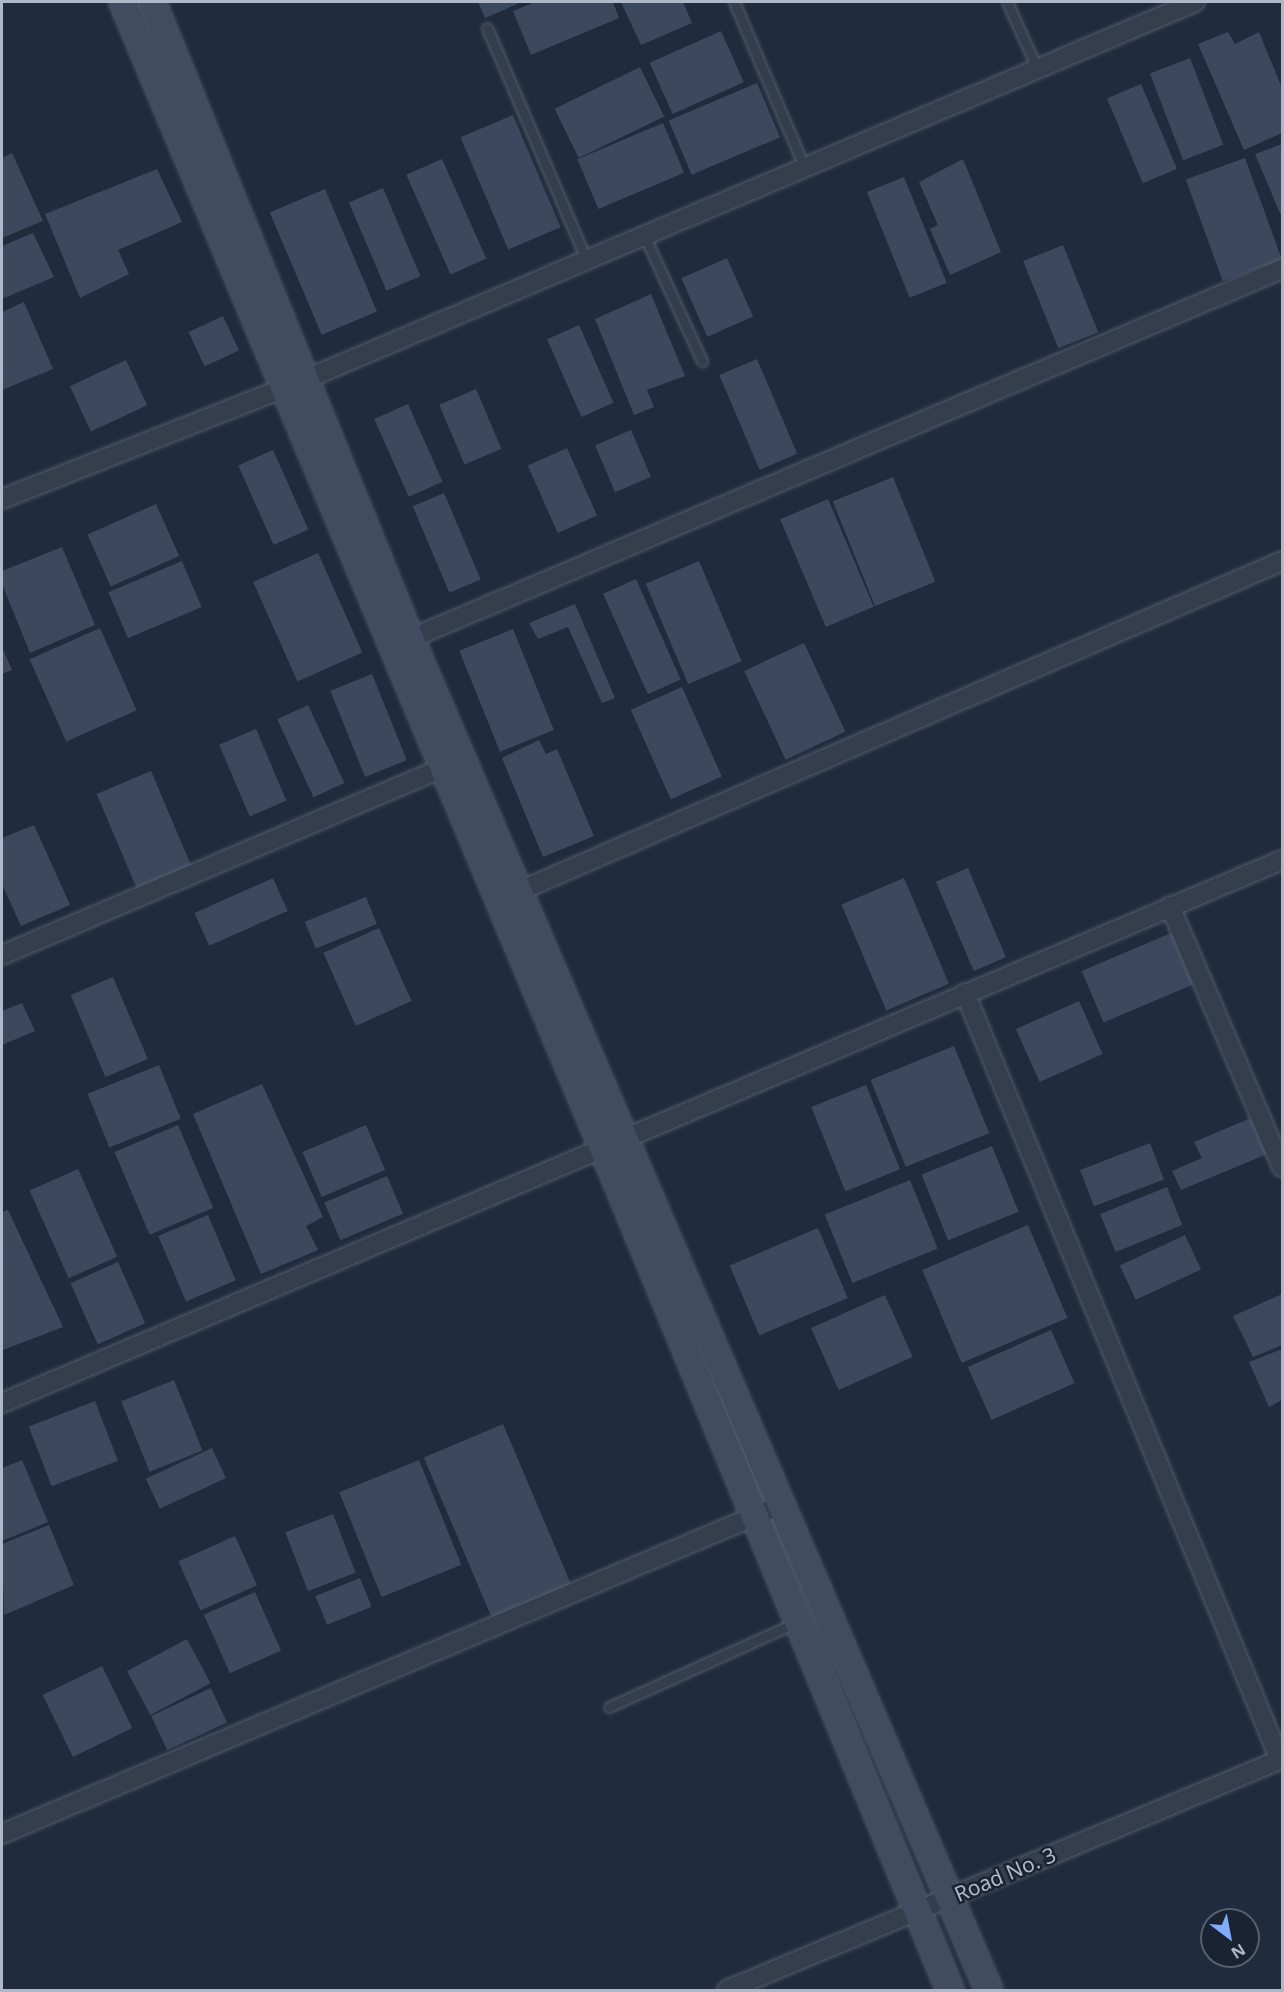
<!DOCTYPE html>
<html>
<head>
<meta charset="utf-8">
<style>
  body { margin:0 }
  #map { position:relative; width:1284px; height:1992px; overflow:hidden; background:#202c3d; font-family:"Noto Sans",sans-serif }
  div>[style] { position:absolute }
  .building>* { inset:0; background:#3c485d; transform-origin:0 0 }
  .roads { filter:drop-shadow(0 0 2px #525b6b) drop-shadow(0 0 2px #525b6b) }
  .service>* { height:9px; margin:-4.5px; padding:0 4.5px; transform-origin:4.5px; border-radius:4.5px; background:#343e4d }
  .minor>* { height:18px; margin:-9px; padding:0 9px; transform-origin:9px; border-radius:9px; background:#343e4d }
  .secondary>* { height:26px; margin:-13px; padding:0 13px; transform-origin:13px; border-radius:13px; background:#424c60 }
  span { translate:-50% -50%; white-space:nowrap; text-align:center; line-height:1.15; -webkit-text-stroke:5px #1a2332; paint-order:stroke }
  .street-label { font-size:21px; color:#afb8c9 }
  .frame { position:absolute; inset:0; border:3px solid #afb8c9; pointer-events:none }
  .north { position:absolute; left:1200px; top:1908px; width:60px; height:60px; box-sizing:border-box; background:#1a2332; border:2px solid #565f6e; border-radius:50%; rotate:148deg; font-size:16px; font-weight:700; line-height:24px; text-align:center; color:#afb8c9 }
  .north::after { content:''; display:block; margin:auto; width:21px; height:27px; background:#7eacff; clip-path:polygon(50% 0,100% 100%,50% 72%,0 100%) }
</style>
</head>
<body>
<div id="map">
  <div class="building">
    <i style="clip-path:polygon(478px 2px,522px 2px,485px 18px)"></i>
    <i style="clip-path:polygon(535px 2px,613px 2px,619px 18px,531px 55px,513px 11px)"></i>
    <i style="clip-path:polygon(621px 2px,683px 2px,692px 23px,641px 45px)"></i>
    <i style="left:721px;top:31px;width:56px;height:78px;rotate:66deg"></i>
    <i style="clip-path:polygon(1228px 32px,1235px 44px,1259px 32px,1282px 88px,1282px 133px,1244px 150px,1198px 44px)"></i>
    <i style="left:1190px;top:58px;width:93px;height:43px;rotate:69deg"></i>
    <i style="left:640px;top:67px;width:55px;height:95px;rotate:64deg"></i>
    <i style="left:757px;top:83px;width:59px;height:96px;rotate:67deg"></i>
    <i style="left:1141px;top:84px;width:92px;height:37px;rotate:67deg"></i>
    <i style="left:513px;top:115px;width:122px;height:57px;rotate:67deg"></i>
    <i style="left:663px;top:123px;width:54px;height:93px;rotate:67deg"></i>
    <i style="clip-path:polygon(1282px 144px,1282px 218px,1255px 154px)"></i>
    <i style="clip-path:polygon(12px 153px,43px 221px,2px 238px,2px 158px)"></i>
    <i style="left:1245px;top:158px;width:108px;height:63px;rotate:70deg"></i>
    <i style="left:442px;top:159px;width:109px;height:39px;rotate:66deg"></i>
    <i style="clip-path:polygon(963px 159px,1001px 252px,950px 275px,930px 229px,938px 225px,919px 182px)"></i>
    <i style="clip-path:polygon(157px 169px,182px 222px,118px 250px,129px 274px,80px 298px,45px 214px)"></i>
    <i style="left:904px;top:177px;width:114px;height:40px;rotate:68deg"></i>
    <i style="left:383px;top:188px;width:96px;height:37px;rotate:67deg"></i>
    <i style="left:325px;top:189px;width:133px;height:60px;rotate:67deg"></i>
    <i style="clip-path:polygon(33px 233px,54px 277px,2px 299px,2px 246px)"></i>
    <i style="left:1063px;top:245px;width:94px;height:43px;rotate:68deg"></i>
    <i style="left:727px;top:258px;width:64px;height:50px;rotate:66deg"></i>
    <i style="clip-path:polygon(651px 294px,685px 376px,647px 390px,654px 407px,634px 415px,595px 319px)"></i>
    <i style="clip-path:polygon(24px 302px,53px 369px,2px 390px,2px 312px)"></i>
    <i style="left:223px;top:316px;width:38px;height:38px;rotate:65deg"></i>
    <i style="left:579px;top:325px;width:85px;height:35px;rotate:66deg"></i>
    <i style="left:757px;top:359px;width:103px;height:41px;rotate:67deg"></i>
    <i style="left:126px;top:360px;width:50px;height:62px;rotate:65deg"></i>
    <i style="left:476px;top:389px;width:65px;height:40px;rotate:67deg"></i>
    <i style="left:408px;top:404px;width:85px;height:37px;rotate:66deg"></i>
    <i style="left:631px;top:430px;width:51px;height:39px;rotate:67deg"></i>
    <i style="left:567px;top:448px;width:74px;height:43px;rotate:66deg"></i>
    <i style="left:273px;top:450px;width:87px;height:38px;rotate:66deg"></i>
    <i style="left:893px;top:477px;width:113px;height:65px;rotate:68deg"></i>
    <i style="left:444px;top:493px;width:94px;height:34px;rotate:67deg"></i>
    <i style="left:828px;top:499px;width:117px;height:52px;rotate:67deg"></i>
    <i style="left:156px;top:504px;width:57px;height:75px;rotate:66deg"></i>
    <i style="clip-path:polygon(62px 547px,95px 625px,30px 653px,2px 584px,2px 571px)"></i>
    <i style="left:318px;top:553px;width:109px;height:71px;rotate:66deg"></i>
    <i style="left:182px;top:561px;width:50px;height:80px;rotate:67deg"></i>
    <i style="left:699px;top:561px;width:109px;height:58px;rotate:67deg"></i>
    <i style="left:636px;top:579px;width:110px;height:36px;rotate:66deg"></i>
    <i style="clip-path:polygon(575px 604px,615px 698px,602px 703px,568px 627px,538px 639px,529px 623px)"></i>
    <i style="left:100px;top:628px;width:90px;height:77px;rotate:66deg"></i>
    <i style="left:513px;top:629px;width:109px;height:58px;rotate:68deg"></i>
    <i style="left:804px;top:643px;width:98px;height:66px;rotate:65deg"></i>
    <i style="clip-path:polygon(2px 647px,12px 670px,2px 674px)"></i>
    <i style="left:372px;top:674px;width:93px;height:45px;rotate:68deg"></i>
    <i style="left:682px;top:687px;width:98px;height:56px;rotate:66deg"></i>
    <i style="left:308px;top:705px;width:86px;height:34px;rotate:65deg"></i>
    <i style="left:256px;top:729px;width:78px;height:40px;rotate:67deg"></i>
    <i style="clip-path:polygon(539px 740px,546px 754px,557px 749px,594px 836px,543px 857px,502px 758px)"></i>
    <i style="left:151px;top:771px;width:106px;height:59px;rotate:67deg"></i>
    <i style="clip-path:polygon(34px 825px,70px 905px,21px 926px,2px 884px,2px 838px)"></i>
    <i style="left:968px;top:868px;width:97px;height:35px;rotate:67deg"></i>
    <i style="left:273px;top:878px;width:36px;height:86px;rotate:66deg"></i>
    <i style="left:904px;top:878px;width:115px;height:68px;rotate:67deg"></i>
    <i style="left:366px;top:897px;width:29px;height:66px;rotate:68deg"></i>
    <i style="left:379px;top:928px;width:80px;height:61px;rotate:66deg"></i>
    <i style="left:1171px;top:933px;width:56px;height:97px;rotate:67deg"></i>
    <i style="left:113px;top:977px;width:89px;height:46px;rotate:67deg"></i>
    <i style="left:1079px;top:1001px;width:58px;height:69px;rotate:66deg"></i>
    <i style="clip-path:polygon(22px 1003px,35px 1031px,2px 1045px,2px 1011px)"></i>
    <i style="left:954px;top:1046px;width:94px;height:90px;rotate:68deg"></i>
    <i style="left:159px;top:1065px;width:58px;height:77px;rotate:68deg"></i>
    <i style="clip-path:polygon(262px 1084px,323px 1217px,306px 1226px,318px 1250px,261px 1274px,193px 1114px)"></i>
    <i style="left:866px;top:1085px;width:91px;height:59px;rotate:68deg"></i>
    <i style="clip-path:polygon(1251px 1118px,1267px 1154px,1181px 1190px,1172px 1171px,1202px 1158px,1194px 1142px)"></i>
    <i style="left:178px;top:1125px;width:90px;height:69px;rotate:67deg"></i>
    <i style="left:366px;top:1125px;width:49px;height:69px;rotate:67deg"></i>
    <i style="left:1150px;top:1143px;width:39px;height:75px;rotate:69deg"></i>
    <i style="left:992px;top:1146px;width:71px;height:76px;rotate:68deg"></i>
    <i style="left:78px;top:1169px;width:96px;height:53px;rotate:66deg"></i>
    <i style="left:387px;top:1176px;width:41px;height:68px;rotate:67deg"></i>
    <i style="left:910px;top:1180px;width:74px;height:92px;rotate:68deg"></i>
    <i style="left:1167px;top:1187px;width:41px;height:72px;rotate:68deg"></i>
    <i style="clip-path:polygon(8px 1210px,63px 1327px,3px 1350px,2px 1212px)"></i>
    <i style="left:208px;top:1215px;width:71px;height:54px;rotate:67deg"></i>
    <i style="left:1028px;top:1225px;width:101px;height:115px;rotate:67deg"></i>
    <i style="left:818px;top:1228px;width:76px;height:96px;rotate:67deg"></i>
    <i style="left:1185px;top:1235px;width:38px;height:72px;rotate:65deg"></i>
    <i style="left:118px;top:1262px;width:67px;height:52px;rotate:66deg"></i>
    <i style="clip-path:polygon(1282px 1294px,1282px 1345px,1253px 1357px,1233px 1316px)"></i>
    <i style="left:885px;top:1295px;width:68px;height:81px;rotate:66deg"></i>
    <i style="left:1051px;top:1330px;width:58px;height:91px;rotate:66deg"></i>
    <i style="clip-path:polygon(1282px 1349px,1282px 1400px,1269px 1407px,1249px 1362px)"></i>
    <i style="left:174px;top:1380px;width:76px;height:57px;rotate:68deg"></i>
    <i style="left:95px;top:1401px;width:64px;height:71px;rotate:69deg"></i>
    <i style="left:503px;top:1424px;width:174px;height:86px;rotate:67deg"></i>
    <i style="left:212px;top:1448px;width:33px;height:73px;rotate:65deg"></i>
    <i style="clip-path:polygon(22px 1460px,48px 1522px,2px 1541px,2px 1468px)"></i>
    <i style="left:419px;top:1460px;width:113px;height:86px;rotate:68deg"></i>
    <i style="left:333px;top:1514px;width:63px;height:51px;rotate:69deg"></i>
    <i style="clip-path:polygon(49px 1525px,74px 1585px,4px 1615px,2px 1544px)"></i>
    <i style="left:235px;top:1536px;width:54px;height:62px;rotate:66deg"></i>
    <i style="left:360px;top:1578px;width:31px;height:48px;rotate:68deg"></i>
    <i style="left:255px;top:1592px;width:64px;height:56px;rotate:66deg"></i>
    <i style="left:187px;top:1639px;width:50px;height:68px;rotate:62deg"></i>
    <i style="left:102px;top:1666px;width:69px;height:66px;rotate:64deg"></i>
    <i style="left:211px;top:1688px;width:38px;height:66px;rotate:65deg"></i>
  </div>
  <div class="roads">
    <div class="service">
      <i style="left:734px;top:2px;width:178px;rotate:66.9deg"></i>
      <i style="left:1007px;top:2px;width:72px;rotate:65.6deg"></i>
      <i style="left:487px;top:28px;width:251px;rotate:66.8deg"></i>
      <i style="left:644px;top:235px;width:139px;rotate:65.3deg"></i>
      <i style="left:609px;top:1707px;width:206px;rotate:-24.3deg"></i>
    </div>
    <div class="minor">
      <i style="left:2px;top:499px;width:325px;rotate:-21.5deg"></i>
      <i style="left:304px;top:380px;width:968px;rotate:-22.99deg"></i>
      <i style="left:400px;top:643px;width:958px;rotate:-22.98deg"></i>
      <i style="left:508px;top:896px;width:843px;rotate:-23.4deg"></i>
      <i style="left:1170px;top:906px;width:284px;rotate:66.8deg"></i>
      <i style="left:2px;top:955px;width:490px;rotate:-23deg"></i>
      <i style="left:965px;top:993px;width:829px;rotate:67.67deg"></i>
      <i style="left:2px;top:1403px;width:1390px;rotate:-22.99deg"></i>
      <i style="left:2px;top:1834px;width:846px;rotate:-22.9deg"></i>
      <i style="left:727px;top:1990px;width:601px;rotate:-22.6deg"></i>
    </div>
    <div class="secondary">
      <i style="left:123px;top:2px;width:1242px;rotate:67.27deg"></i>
      <i style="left:603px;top:1148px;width:911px;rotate:67.6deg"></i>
      <i style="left:152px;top:2px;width:686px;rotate:67.92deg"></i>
      <i style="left:410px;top:638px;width:1471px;rotate:66.82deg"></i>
    </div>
  </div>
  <div class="street-label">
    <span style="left:1005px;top:1874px;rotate:-23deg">Road No. 3</span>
  </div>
  <div class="frame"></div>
  <div class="north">N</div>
</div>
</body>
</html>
